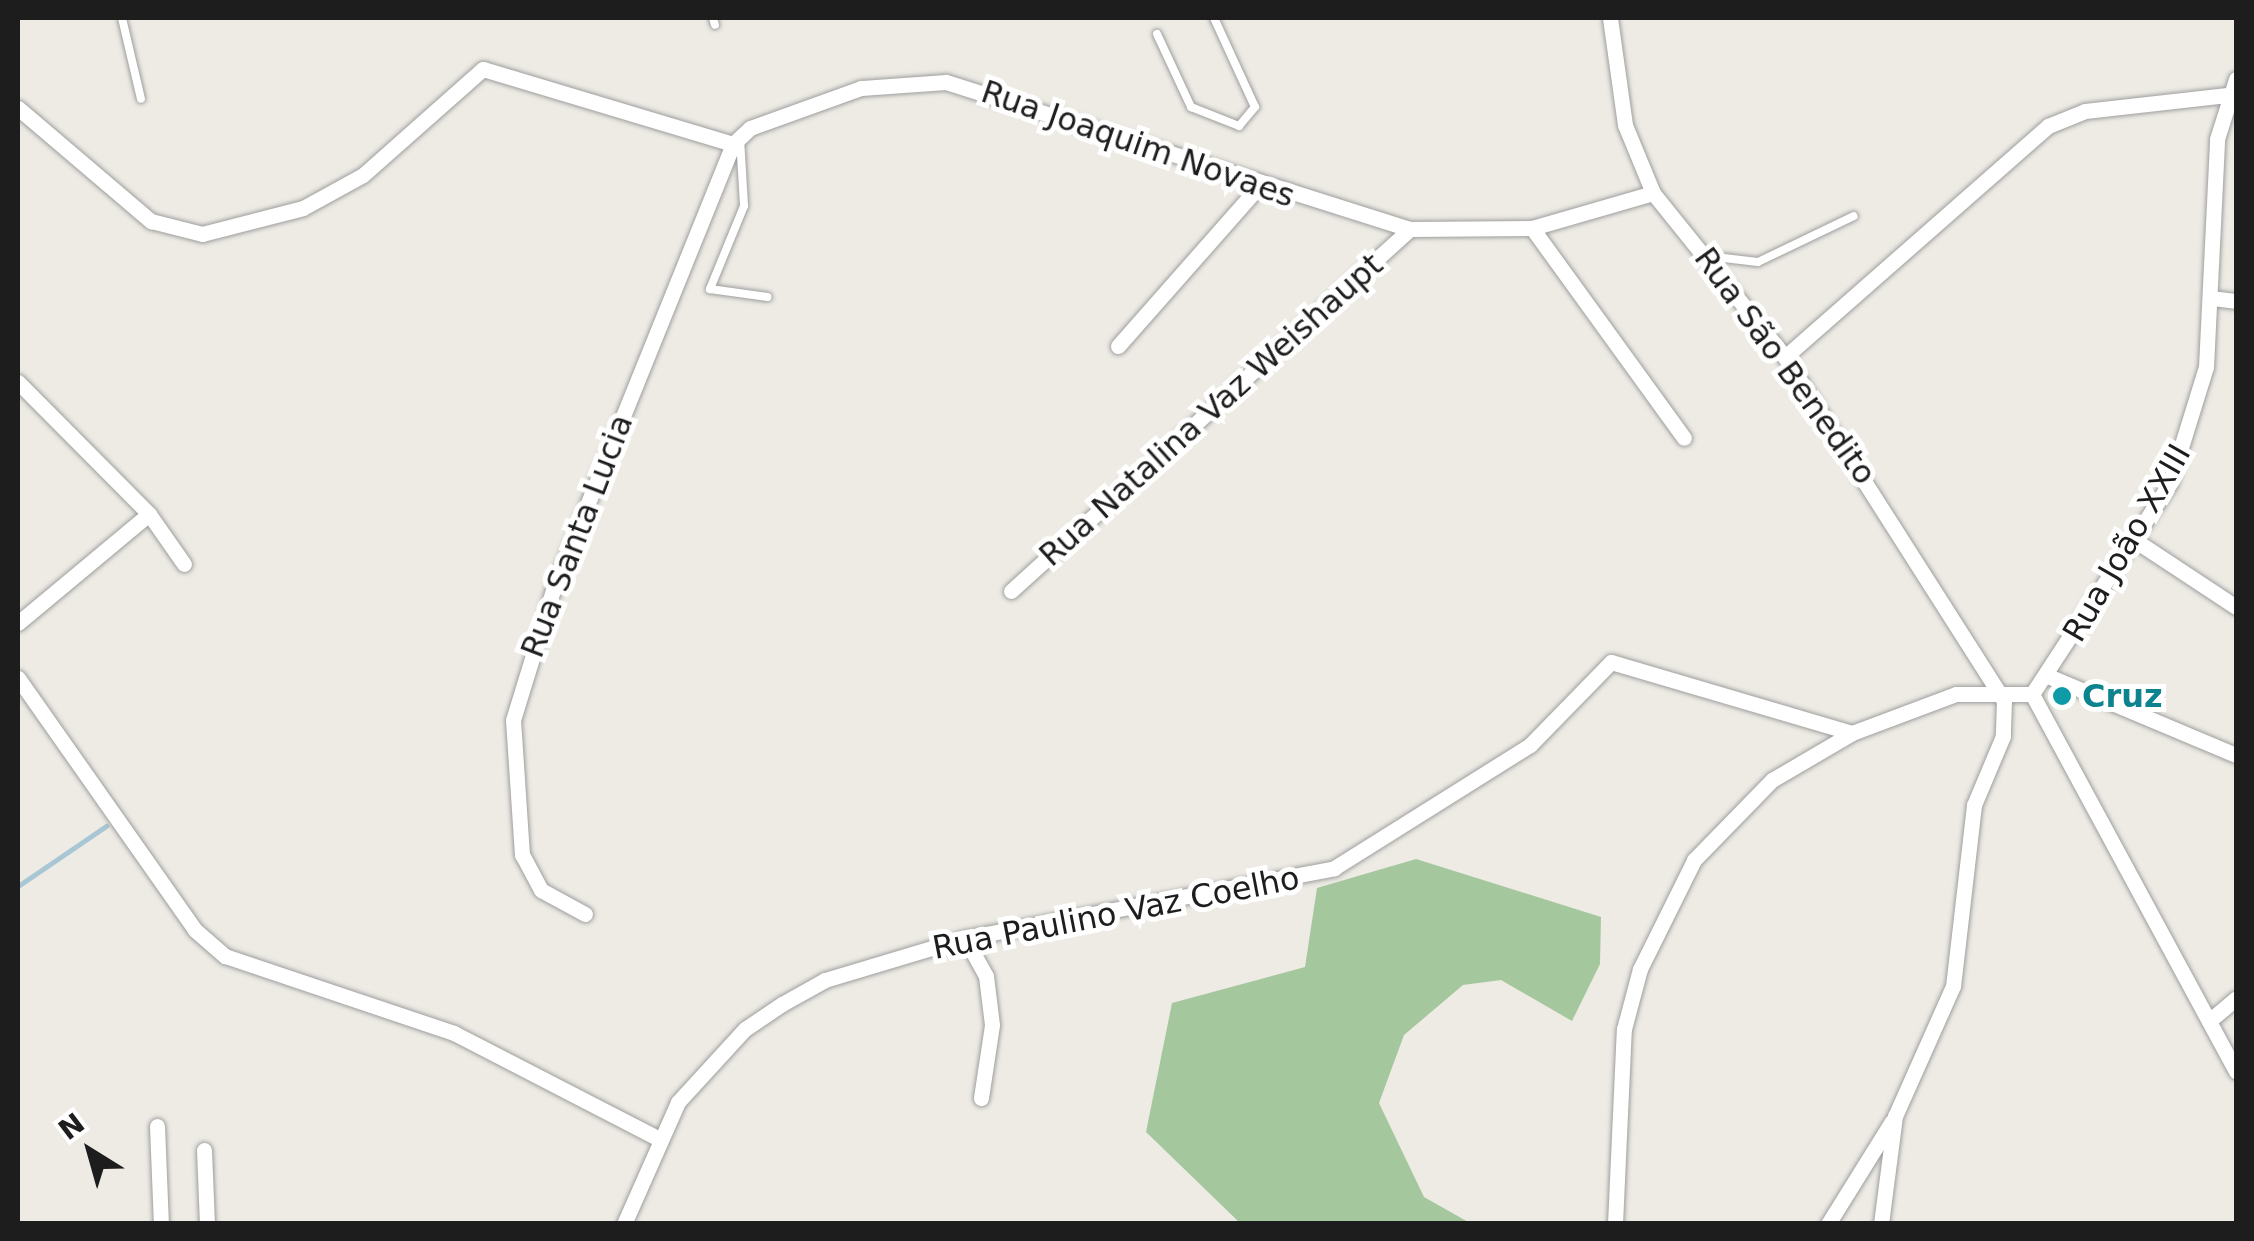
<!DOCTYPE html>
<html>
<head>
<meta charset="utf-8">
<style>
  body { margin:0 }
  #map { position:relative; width:2254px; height:1241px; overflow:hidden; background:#edebe4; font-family:"DejaVu Sans",sans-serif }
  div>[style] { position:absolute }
  .forest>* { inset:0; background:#a5c79e }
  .stream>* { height:5px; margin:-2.5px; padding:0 2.5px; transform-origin:2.5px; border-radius:2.5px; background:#a9c6d5 }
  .roads { filter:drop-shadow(0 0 2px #9e9e9e) drop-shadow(0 0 2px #9e9e9e) }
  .lane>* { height:8px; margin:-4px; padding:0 4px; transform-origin:4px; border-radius:4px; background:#fff }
  .street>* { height:15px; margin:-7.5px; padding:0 7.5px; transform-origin:7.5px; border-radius:7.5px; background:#fff }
  .dots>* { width:28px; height:28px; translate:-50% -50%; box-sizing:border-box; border:5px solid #fff; border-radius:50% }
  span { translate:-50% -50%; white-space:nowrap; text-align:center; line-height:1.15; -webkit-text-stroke:10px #fff; paint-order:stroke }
  .street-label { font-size:32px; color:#1d1d1d }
  .culture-label { font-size:32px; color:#0d838f; font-weight:700 }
  .left { translate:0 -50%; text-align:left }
  .frame { position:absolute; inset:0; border:20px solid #1d1d1d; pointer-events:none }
  .north { position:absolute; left:40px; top:1101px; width:100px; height:100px; -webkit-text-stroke:8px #fff; paint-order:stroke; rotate:323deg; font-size:28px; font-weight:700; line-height:40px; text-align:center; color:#1d1d1d }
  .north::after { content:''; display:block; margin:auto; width:35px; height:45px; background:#1d1d1d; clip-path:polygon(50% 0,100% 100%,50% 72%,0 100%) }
</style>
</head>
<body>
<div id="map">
  <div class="forest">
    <i style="clip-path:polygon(1416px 859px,1601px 917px,1600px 964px,1572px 1021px,1501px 980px,1463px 985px,1404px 1035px,1379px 1103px,1424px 1197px,1470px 1223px,1240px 1223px,1146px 1132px,1172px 1003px,1305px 967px,1317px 888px)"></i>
  </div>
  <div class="stream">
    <i style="left:18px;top:886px;width:107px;rotate:-34.3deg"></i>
  </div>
  <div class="roads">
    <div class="lane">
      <i style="left:122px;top:18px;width:83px;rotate:76.8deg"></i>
      <i style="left:713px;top:18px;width:7px;rotate:74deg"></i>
      <i style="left:1157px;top:34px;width:81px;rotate:65deg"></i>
      <i style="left:1191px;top:107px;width:52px;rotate:21.6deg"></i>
      <i style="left:1239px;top:126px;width:25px;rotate:-50deg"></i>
      <i style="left:1255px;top:107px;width:98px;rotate:-114.7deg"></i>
      <i style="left:740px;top:138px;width:68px;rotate:86.6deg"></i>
      <i style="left:744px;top:206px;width:90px;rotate:112.3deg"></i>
      <i style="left:710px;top:289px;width:58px;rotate:8deg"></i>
      <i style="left:1707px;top:256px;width:51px;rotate:6.7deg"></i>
      <i style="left:1758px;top:262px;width:106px;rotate:-25.6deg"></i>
    </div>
    <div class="street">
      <i style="left:1610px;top:18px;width:108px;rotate:82deg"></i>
      <i style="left:1625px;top:125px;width:74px;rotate:67.6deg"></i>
      <i style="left:1653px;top:193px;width:211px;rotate:51.2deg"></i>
      <i style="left:1785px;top:357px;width:408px;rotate:57.5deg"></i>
      <i style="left:2004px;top:701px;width:35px;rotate:92deg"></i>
      <i style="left:2003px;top:736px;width:75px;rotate:112.8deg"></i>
      <i style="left:1974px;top:805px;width:182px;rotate:96.6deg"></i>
      <i style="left:1953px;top:986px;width:142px;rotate:114deg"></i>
      <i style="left:1895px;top:1116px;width:109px;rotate:97.4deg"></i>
      <i style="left:18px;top:108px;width:175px;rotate:40.4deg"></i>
      <i style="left:151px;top:221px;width:53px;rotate:14.3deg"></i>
      <i style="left:202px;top:234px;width:104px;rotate:-14.4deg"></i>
      <i style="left:303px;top:208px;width:68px;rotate:-28.8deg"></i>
      <i style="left:363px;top:175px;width:160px;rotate:-41.5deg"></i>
      <i style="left:483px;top:69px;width:261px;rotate:16.7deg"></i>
      <i style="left:733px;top:144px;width:23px;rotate:-43deg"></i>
      <i style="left:750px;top:128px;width:118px;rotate:-19.8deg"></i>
      <i style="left:861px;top:88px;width:85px;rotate:-4deg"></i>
      <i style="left:946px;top:82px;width:487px;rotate:17.6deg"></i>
      <i style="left:1410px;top:229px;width:122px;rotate:-0.5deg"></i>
      <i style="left:1532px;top:228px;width:126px;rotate:-16.1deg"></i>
      <i style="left:1532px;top:228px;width:259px;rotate:54.1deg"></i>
      <i style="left:2212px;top:298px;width:24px;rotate:7deg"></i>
      <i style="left:1118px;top:346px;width:212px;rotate:-48.6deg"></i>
      <i style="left:1785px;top:357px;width:350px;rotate:-41.3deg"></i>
      <i style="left:2048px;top:126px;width:40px;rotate:-22deg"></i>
      <i style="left:2085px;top:111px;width:143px;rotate:-6.4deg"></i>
      <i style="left:18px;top:382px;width:186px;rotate:45.2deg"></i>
      <i style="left:149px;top:514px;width:61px;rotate:55deg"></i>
      <i style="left:2136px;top:541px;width:120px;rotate:33.4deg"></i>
      <i style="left:1011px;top:591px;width:539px;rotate:-42.22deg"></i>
      <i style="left:18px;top:623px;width:170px;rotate:-39.8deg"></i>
      <i style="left:2048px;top:676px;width:204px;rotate:22.8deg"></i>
      <i style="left:18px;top:678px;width:308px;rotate:54.9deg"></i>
      <i style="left:195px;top:930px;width:40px;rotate:41deg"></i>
      <i style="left:225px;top:956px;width:242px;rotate:18.6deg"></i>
      <i style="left:454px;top:1033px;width:229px;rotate:27.3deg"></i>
      <i style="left:2032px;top:694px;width:429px;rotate:61.6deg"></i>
      <i style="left:585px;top:914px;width:50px;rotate:-151.4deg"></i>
      <i style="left:541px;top:890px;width:40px;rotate:-118deg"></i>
      <i style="left:522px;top:855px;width:135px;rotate:-93.8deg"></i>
      <i style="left:513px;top:720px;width:139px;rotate:-72.9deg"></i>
      <i style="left:554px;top:587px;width:478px;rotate:-68deg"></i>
      <i style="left:965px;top:938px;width:43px;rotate:61.1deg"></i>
      <i style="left:986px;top:976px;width:49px;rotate:83deg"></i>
      <i style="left:992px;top:1025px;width:74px;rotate:98.6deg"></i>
      <i style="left:2209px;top:1021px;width:35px;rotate:-40deg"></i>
      <i style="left:157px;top:1126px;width:98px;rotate:87.7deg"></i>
      <i style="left:204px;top:1150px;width:74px;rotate:87.7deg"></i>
      <i style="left:624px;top:1224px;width:133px;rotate:-66.1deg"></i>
      <i style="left:678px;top:1102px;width:99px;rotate:-47.5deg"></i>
      <i style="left:745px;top:1029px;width:45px;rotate:-34deg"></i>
      <i style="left:782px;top:1004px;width:49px;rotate:-29.2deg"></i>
      <i style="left:825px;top:980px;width:146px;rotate:-16.7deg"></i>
      <i style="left:965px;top:938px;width:376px;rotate:-10.7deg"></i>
      <i style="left:1334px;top:868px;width:231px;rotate:-32.1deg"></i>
      <i style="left:1530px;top:745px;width:116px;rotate:-45.7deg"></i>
      <i style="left:1611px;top:662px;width:251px;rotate:16.4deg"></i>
      <i style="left:1615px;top:1224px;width:195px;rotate:-87.4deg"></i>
      <i style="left:1624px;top:1029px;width:62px;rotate:-75.1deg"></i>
      <i style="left:1640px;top:969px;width:122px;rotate:-63.6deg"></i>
      <i style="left:1694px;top:860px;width:112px;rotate:-45.7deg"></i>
      <i style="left:1772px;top:780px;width:93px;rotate:-30.4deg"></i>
      <i style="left:1852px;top:733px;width:111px;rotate:-20.6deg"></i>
      <i style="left:1956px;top:694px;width:76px"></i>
      <i style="left:2032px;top:694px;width:252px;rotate:-56.8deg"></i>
      <i style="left:2170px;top:483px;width:121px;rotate:-72.8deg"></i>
      <i style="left:2206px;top:367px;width:228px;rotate:-87.2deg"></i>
      <i style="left:2217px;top:139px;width:63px;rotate:-72.4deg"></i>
      <i style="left:1828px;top:1224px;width:121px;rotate:-58.1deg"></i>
    </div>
  </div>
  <div class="dots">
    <i style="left:2062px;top:696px;background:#0f9aa8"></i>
  </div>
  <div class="street-label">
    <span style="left:1138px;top:144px;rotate:19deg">Rua Joaquim Novaes</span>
    <span style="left:1785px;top:366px;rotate:54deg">Rua São Benedito</span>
    <span style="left:1211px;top:410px;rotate:-42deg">Rua Natalina Vaz Weishaupt</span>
    <span style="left:577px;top:536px;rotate:-69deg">Rua Santa Lucia</span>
    <span style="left:2127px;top:543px;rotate:-60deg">Rua João XXIII</span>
    <span style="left:1116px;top:913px;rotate:-11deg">Rua Paulino Vaz Coelho</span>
  </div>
  <div class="culture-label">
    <span class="left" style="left:2082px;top:696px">Cruz</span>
  </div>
  <div class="frame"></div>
  <div class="north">N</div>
</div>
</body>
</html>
